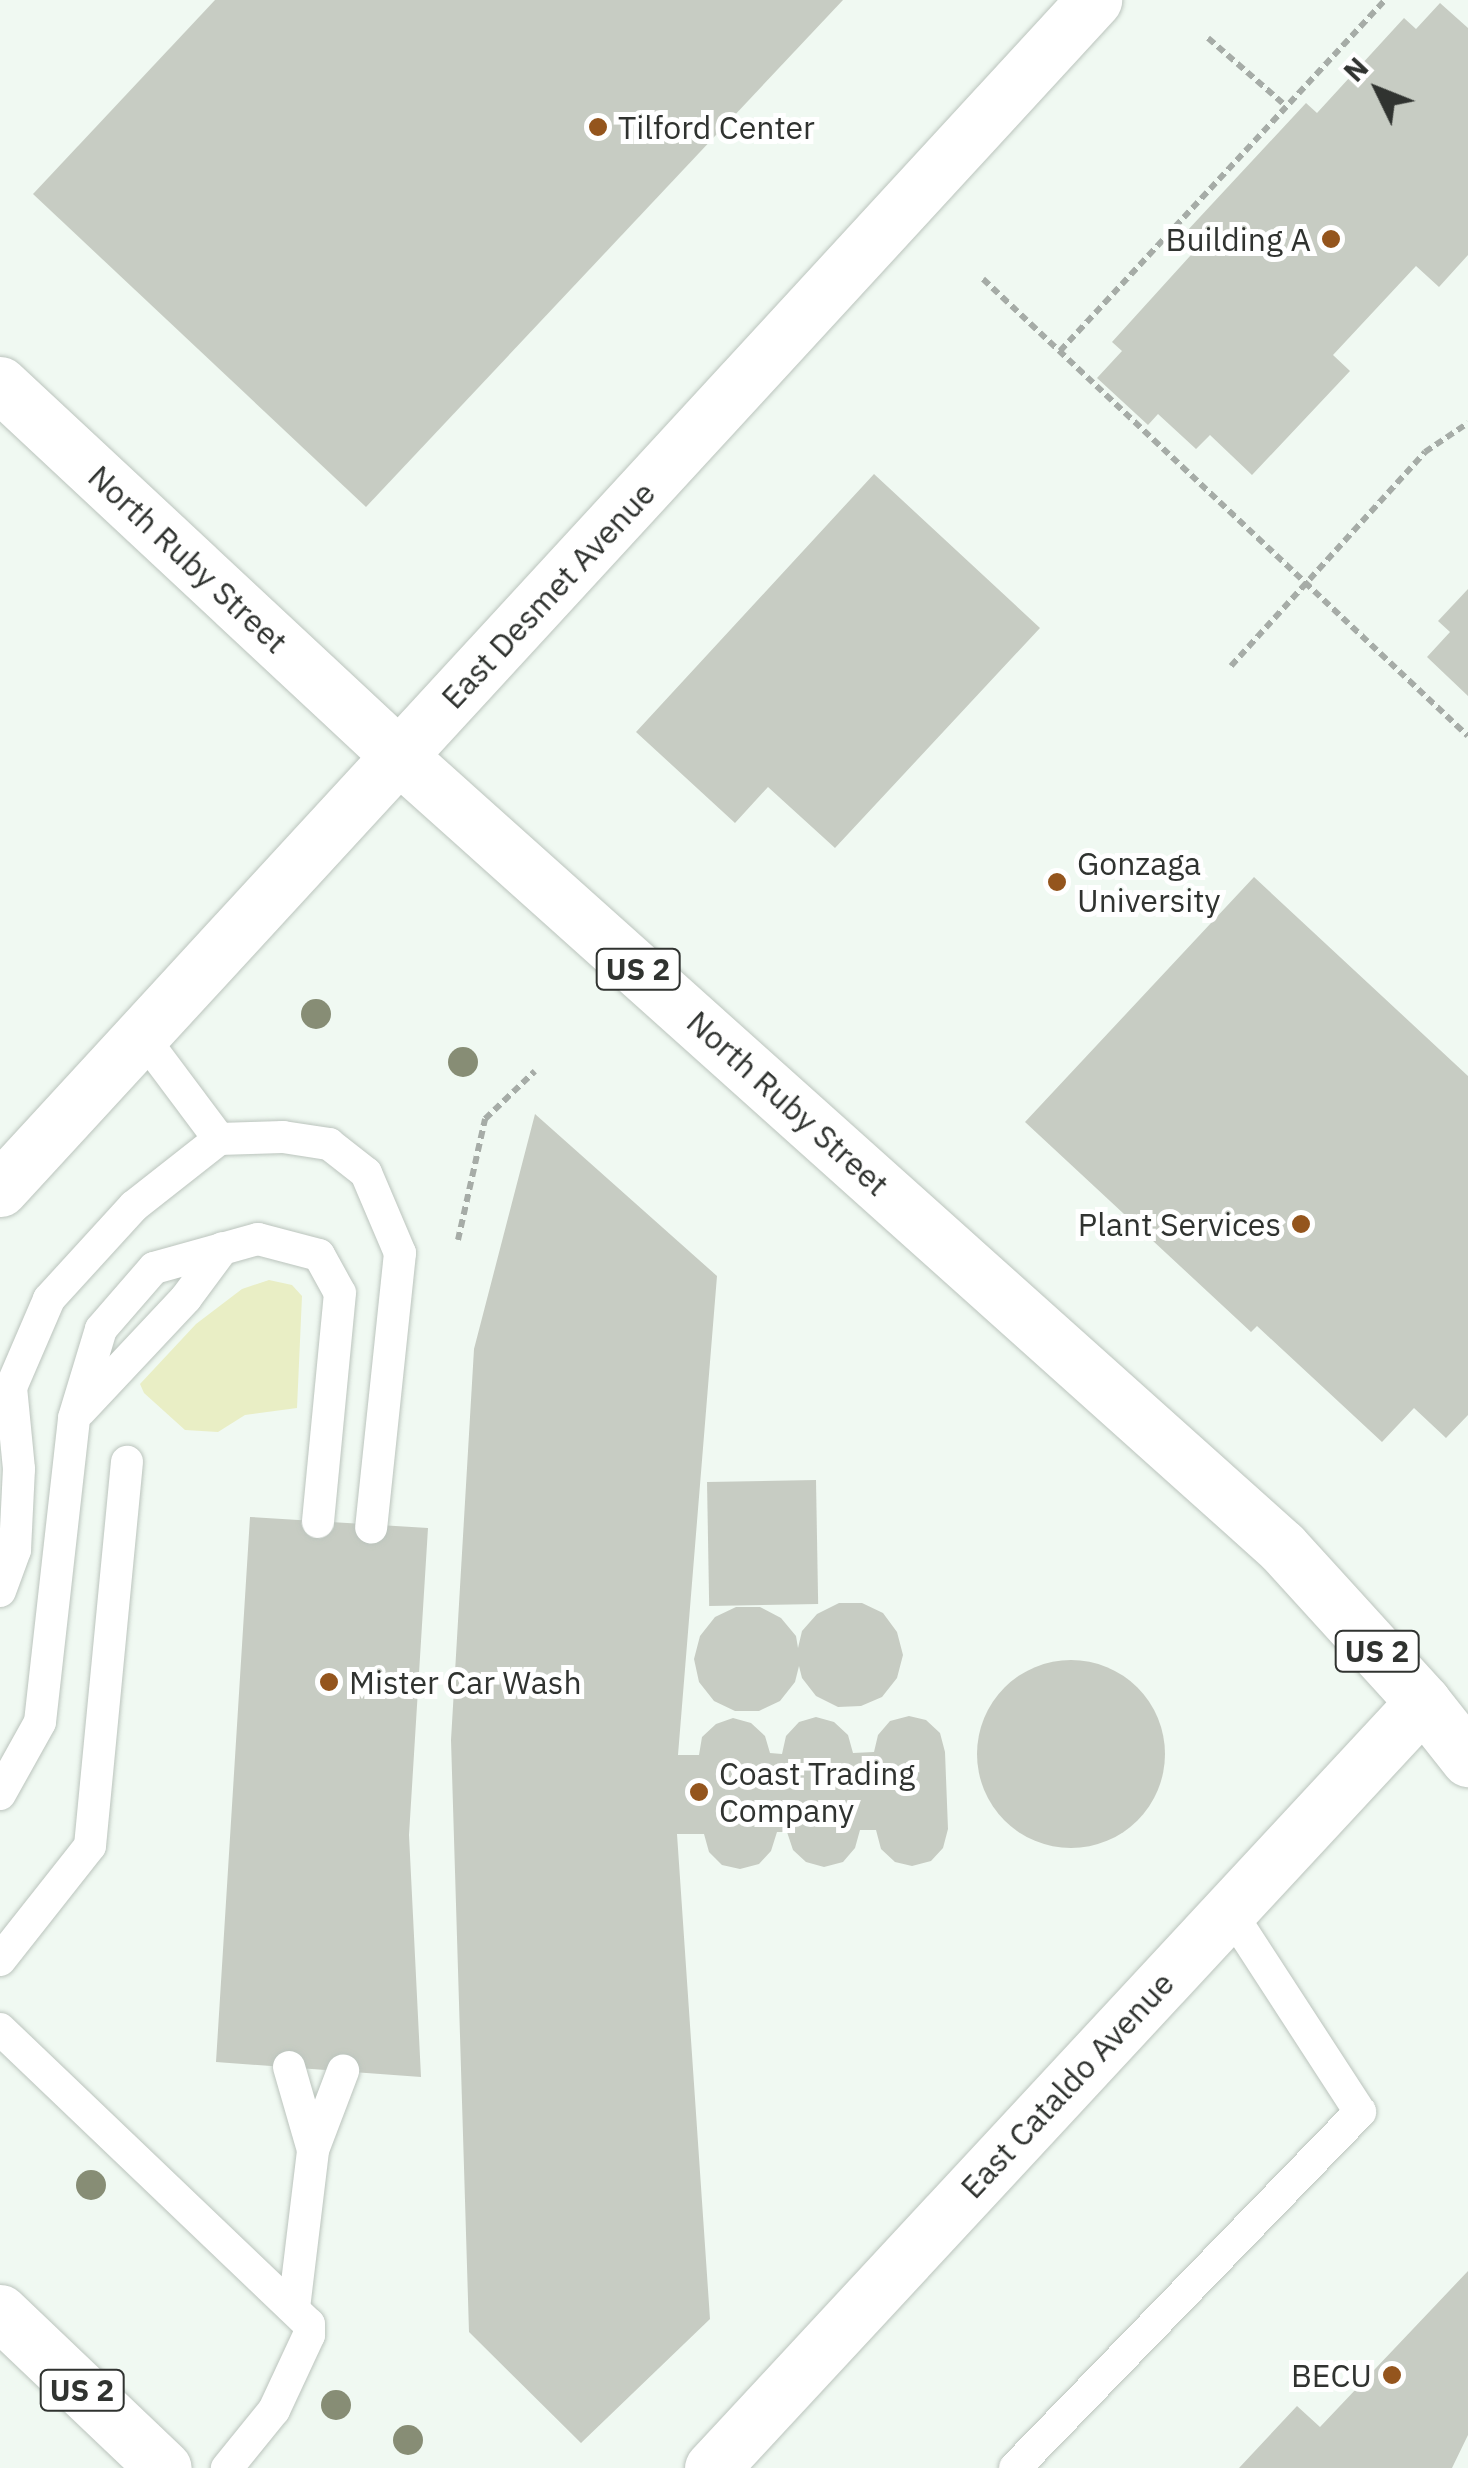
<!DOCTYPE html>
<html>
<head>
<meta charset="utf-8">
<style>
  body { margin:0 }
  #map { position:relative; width:1468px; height:2468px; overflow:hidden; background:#f0f9f2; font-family:"IBM Plex Sans",sans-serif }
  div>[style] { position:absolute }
  .green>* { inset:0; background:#e9eec5 }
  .building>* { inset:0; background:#c7ccc3; transform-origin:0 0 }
  .round { border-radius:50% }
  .path>* { height:6px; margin-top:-3px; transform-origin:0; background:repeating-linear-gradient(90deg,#a6aca7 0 8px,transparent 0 13px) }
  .roads { filter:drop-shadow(0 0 2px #bbc4bd) drop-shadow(0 0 2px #bbc4bd) }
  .service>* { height:32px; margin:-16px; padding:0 16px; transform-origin:16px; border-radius:16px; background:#fff }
  .minor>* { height:55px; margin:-27.5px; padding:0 27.5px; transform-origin:27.5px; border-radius:27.5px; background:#fff }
  .primary>* { height:55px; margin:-27.5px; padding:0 27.5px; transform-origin:27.5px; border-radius:27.5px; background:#fff }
  .trees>* { width:30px; height:30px; margin:-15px; border-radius:50%; background:#878d75 }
  .dots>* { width:28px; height:28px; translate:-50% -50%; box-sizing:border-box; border:5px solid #fff; border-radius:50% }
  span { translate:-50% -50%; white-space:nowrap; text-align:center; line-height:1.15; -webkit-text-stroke:10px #fff; paint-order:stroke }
  .shield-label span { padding:2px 8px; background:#fff; border:2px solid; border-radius:8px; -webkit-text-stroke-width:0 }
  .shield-label { font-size:30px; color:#303330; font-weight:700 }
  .poi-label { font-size:32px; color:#303330 }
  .left { translate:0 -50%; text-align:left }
  .right { translate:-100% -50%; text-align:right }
  .street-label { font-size:32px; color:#303330 }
  .north { position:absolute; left:1328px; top:40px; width:100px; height:100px; -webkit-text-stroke:8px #fff; paint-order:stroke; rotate:313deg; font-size:28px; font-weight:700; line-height:40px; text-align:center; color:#303330 }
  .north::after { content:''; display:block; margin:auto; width:35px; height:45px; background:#303330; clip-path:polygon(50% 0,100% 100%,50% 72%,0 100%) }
</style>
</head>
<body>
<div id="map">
  <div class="green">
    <i style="clip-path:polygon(269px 1280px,292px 1285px,302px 1296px,297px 1408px,245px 1415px,218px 1432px,185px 1430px,144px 1393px,140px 1384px,196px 1324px,242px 1289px)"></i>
  </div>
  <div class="building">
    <i style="clip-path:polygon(215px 0,843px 0,366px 507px,33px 194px)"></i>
    <i style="clip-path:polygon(1440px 3px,1468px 28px,1468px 255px,1439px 287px,1416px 266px,1333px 355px,1350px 371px,1252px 475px,1210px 435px,1196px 449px,1158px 414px,1148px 425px,1097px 378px,1122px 351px,1112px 342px,1200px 245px,1186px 232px,1306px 103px,1317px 113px,1404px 18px,1416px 29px)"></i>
    <i style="clip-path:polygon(874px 474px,1040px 628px,835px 848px,768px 787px,735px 823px,636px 732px)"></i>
    <i style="clip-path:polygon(1468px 589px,1468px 696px,1427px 657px,1450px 632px,1438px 621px)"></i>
    <i style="clip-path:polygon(1254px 877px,1468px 1076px,1468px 1415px,1446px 1438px,1414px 1408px,1382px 1442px,1257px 1326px,1251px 1332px,1025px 1122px)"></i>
    <i style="clip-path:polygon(535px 1114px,717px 1276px,678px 1755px,699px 1755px,702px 1737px,716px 1724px,733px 1718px,751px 1723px,765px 1736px,770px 1753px,782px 1754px,786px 1736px,799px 1722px,816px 1717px,834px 1722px,848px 1735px,853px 1753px,874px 1752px,878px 1735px,890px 1721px,909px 1716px,926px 1720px,940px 1733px,945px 1752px,948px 1829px,943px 1848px,931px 1861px,912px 1866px,895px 1862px,881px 1849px,876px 1830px,860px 1830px,855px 1848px,843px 1862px,824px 1867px,806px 1862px,793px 1850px,787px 1832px,777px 1832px,771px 1851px,759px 1864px,740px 1869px,722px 1865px,709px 1852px,704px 1834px,677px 1834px,710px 2319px,581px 2443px,469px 2332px,451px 1740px,474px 1349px)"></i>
    <i style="left:816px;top:1480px;width:124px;height:109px;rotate:89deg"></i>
    <i style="clip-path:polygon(250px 1517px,428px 1528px,409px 1835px,421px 2077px,216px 2062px)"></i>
    <i style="clip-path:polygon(839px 1603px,862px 1603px,883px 1613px,897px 1632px,903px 1655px,897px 1678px,882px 1697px,861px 1706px,838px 1707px,816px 1696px,802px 1678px,799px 1666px,795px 1682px,780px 1701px,759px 1711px,735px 1711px,714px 1701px,699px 1682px,694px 1659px,700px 1636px,715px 1617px,736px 1607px,760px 1607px,781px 1618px,796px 1636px,798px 1648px,802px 1631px,817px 1614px)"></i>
    <i class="round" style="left:977px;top:1660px;width:188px;height:188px"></i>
    <i style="clip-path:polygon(1468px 2271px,1468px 2435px,1452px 2468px,1239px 2468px,1297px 2406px,1320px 2427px)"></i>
  </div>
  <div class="path">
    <i style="left:1208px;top:38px;width:103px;rotate:41.1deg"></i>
    <i style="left:983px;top:279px;width:666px;rotate:43.3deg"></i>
    <i style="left:1060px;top:351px;width:478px;rotate:-47.2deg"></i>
    <i style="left:1231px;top:666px;width:289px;rotate:-47.8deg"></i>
    <i style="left:1425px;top:452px;width:52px;rotate:-34deg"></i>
    <i style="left:458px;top:1240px;width:124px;rotate:-77.4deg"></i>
    <i style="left:485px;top:1119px;width:69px;rotate:-43.8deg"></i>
  </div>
  <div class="roads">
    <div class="service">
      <i style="left:142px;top:1036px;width:129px;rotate:53.2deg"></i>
      <i style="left:80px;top:1411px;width:155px;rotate:-46.8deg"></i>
      <i style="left:186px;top:1298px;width:62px;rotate:-53.5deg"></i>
      <i style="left:0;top:1413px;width:124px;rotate:-66.7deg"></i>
      <i style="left:49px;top:1299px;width:126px;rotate:-47.6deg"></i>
      <i style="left:134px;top:1206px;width:108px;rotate:-38.2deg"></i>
      <i style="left:219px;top:1139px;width:64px;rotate:-1.8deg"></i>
      <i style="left:283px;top:1137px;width:47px;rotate:8.7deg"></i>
      <i style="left:329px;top:1144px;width:47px;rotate:38.1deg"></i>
      <i style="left:366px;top:1173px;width:87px;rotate:67deg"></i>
      <i style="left:400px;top:1253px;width:276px;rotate:96deg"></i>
      <i style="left:0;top:1591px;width:44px;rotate:-69.9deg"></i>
      <i style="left:15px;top:1550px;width:81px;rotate:-87.2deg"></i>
      <i style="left:19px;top:1469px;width:81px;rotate:-95.6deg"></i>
      <i style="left:0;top:1794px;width:82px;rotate:-60.9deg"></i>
      <i style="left:40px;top:1722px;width:306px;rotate:-83.6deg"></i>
      <i style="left:74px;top:1418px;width:93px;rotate:-73.1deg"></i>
      <i style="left:101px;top:1329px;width:81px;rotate:-49deg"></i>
      <i style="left:154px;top:1268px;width:108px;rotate:-15.6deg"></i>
      <i style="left:258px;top:1239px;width:63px;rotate:14.7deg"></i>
      <i style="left:319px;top:1255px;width:43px;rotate:61.1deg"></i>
      <i style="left:340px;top:1293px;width:230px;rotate:95.5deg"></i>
      <i style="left:0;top:1960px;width:145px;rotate:-51.7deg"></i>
      <i style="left:90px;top:1846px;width:386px;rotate:-84.5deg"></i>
      <i style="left:0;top:2029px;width:427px;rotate:43.7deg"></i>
      <i style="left:309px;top:2324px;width:11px;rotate:90deg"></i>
      <i style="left:309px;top:2335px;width:83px;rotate:115deg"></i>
      <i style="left:274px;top:2410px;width:75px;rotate:129deg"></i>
      <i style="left:289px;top:2067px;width:86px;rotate:73.9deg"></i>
      <i style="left:294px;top:2308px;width:159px;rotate:-83.1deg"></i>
      <i style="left:313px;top:2150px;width:85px;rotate:-69.2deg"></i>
      <i style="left:1015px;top:2468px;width:496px;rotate:-45.9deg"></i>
      <i style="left:1360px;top:2112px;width:241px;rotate:-123deg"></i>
    </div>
    <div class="minor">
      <i style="left:0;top:1189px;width:1616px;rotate:-47.38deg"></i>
      <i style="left:712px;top:2468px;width:1045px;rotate:-47.13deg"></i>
    </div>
    <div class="primary">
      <i style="left:0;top:384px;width:547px;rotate:43deg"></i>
      <i style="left:400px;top:757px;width:1184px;rotate:41.85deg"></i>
      <i style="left:1282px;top:1547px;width:210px;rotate:47.7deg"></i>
      <i style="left:1423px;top:1702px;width:73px;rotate:51.7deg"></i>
      <i style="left:0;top:2312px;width:226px;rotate:43.6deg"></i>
    </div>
  </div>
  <div class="trees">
    <i style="left:316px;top:1014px"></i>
    <i style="left:463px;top:1062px"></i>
    <i style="left:91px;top:2185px"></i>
    <i style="left:336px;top:2405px"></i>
    <i style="left:408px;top:2440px"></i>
  </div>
  <div class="dots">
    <i style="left:598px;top:127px;background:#94551d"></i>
    <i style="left:1331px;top:239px;background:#94551d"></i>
    <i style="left:1057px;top:882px;background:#94551d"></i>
    <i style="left:1301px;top:1224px;background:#94551d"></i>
    <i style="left:329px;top:1682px;background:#94551d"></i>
    <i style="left:699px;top:1792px;background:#94551d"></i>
    <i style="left:1392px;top:2375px;background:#94551d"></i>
  </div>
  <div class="shield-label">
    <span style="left:638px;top:969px">US 2</span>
    <span style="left:1377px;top:1651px">US 2</span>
    <span style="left:82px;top:2390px">US 2</span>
  </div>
  <div class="poi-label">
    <span class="left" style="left:618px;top:127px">Tilford Center</span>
    <span class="right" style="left:1311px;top:239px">Building A</span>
    <span class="left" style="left:1077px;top:882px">Gonzaga<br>University</span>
    <span class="right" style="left:1281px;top:1224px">Plant Services</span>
    <span class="left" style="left:349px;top:1682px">Mister Car Wash</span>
    <span class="left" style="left:719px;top:1792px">Coast Trading<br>Company</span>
    <span class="right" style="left:1372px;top:2375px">BECU</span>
  </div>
  <div class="street-label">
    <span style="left:188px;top:559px;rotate:43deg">North Ruby Street</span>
    <span style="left:548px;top:595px;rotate:-47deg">East Desmet Avenue</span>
    <span style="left:788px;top:1103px;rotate:42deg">North Ruby Street</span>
    <span style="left:1067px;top:2085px;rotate:-47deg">East Cataldo Avenue</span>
  </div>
  <div class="north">N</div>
</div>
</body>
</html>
